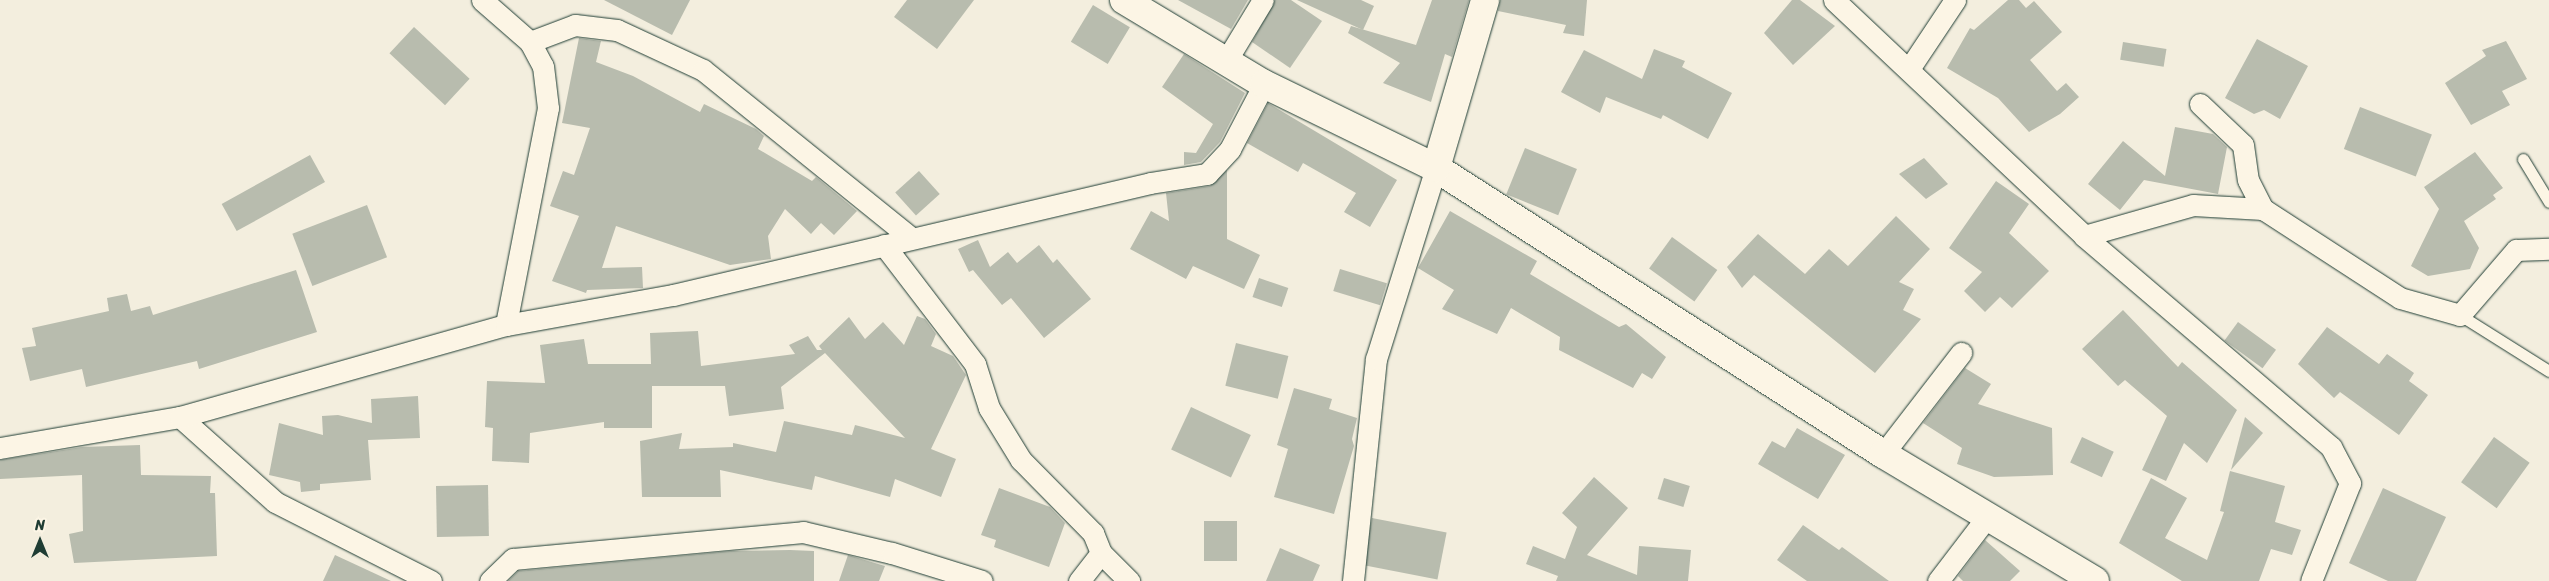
<!DOCTYPE html>
<html>
<head>
<meta charset="utf-8">
<style>
  body { margin:0 }
  #map { position:relative; width:2549px; height:581px; overflow:hidden; background:#f3eede; font-family:Sriracha,sans-serif }
  div>[style] { position:absolute }
  .building>* { inset:0; background:#b8bcae; transform-origin:0 0 }
  .roads { filter:drop-shadow(0 0 1px #1f3d34) drop-shadow(0 0 1px #1f3d34) }
  .lane>* { height:11px; margin:-5.5px; padding:0 5.5px; transform-origin:5.5px; border-radius:5.5px; background:#fcf5e5 }
  .street>* { height:21px; margin:-10.5px; padding:0 10.5px; transform-origin:10.5px; border-radius:10.5px; background:#fcf5e5 }
  .secondary>* { height:28px; margin:-14px; padding:0 14px; transform-origin:14px; border-radius:14px; background:#fcf5e5 }
  span { translate:-50% -50%; white-space:nowrap; text-align:center; line-height:1.15; -webkit-text-stroke:4px #fcf5e5; paint-order:stroke }
  .north { position:absolute; left:15px; top:516px; width:50px; height:50px; -webkit-text-stroke:4px #fcf5e5; paint-order:stroke; rotate:0deg; font-size:14px; font-weight:700; line-height:20px; text-align:center; color:#1f3d34 }
  .north::after { content:''; display:block; margin:auto; width:18px; height:22px; background:#1f3d34; clip-path:polygon(50% 0,100% 100%,50% 72%,0 100%) }
</style>
</head>
<body>
<div id="map">
  <div class="building">
    <i style="clip-path:polygon(604px 0,690px 0,672px 35px)"></i>
    <i style="clip-path:polygon(907px 0,974px 0,937px 49px,894px 17px)"></i>
    <i style="clip-path:polygon(1178px 0,1248px 0,1231px 29px)"></i>
    <i style="clip-path:polygon(1275px 0,1291px 0,1322px 21px,1290px 68px,1252px 42px)"></i>
    <i style="clip-path:polygon(1297px 0,1361px 0,1374px 6px,1363px 30px)"></i>
    <i style="clip-path:polygon(1432px 0,1469px 0,1452px 57px,1445px 54px,1431px 102px,1383px 83px,1400px 63px,1348px 33px,1351px 26px,1416px 45px)"></i>
    <i style="clip-path:polygon(1500px 0,1587px 0,1584px 36px,1563px 33px,1566px 25px,1498px 11px)"></i>
    <i style="clip-path:polygon(1792px 0,1800px 0,1835px 26px,1793px 65px,1764px 33px)"></i>
    <i style="clip-path:polygon(2008px 0,2019px 0,2026px 8px,2034px 1px,2062px 32px,2030px 60px,2057px 91px,2066px 83px,2079px 97px,2060px 114px,2029px 132px,1998px 98px,1947px 68px,1970px 28px,1974px 30px)"></i>
    <i style="left:1093px;top:5px;width:43px;height:43px;rotate:31deg"></i>
    <i style="left:414px;top:27px;width:76px;height:36px;rotate:43deg"></i>
    <i style="clip-path:polygon(579px 38px,601px 41px,596px 62px,633px 76px,700px 112px,704px 104px,756px 129px,764px 136px,758px 149px,812px 181px,816px 177px,857px 211px,834px 235px,821px 223px,811px 234px,785px 209px,768px 236px,771px 259px,730px 265px,616px 226px,602px 268px,642px 267px,643px 288px,587px 290px,586px 293px,552px 281px,579px 216px,550px 206px,563px 171px,574px 175px,590px 128px,562px 123px)"></i>
    <i style="clip-path:polygon(2257px 39px,2308px 66px,2280px 119px,2264px 110px,2254px 114px,2225px 98px)"></i>
    <i style="clip-path:polygon(2506px 41px,2527px 79px,2502px 91px,2510px 105px,2471px 125px,2445px 83px,2486px 56px,2482px 50px)"></i>
    <i style="left:2123px;top:42px;width:44px;height:18px;rotate:9deg"></i>
    <i style="clip-path:polygon(1654px 49px,1685px 61px,1682px 67px,1732px 93px,1708px 139px,1663px 115px,1661px 119px,1606px 97px,1600px 113px,1561px 92px,1584px 50px,1642px 79px)"></i>
    <i style="clip-path:polygon(1184px 54px,1245px 93px,1220px 142px,1201px 162px,1184px 165px,1184px 152px,1196px 153px,1213px 124px,1162px 87px)"></i>
    <i style="clip-path:polygon(1268px 103px,1397px 180px,1370px 227px,1344px 212px,1356px 193px,1303px 163px,1298px 172px,1247px 143px)"></i>
    <i style="left:2360px;top:107px;width:77px;height:45px;rotate:21deg"></i>
    <i style="clip-path:polygon(2175px 127px,2213px 134px,2227px 147px,2218px 194px,2144px 180px,2120px 210px,2088px 184px,2123px 141px,2165px 176px)"></i>
    <i style="left:1525px;top:148px;width:56px;height:50px;rotate:22deg"></i>
    <i style="clip-path:polygon(2475px 152px,2503px 188px,2493px 195px,2496px 199px,2464px 221px,2479px 248px,2470px 269px,2428px 276px,2411px 266px,2439px 209px,2424px 187px)"></i>
    <i style="left:310px;top:155px;width:31px;height:101px;rotate:61deg"></i>
    <i style="clip-path:polygon(1924px 158px,1948px 184px,1926px 199px,1899px 174px)"></i>
    <i style="clip-path:polygon(1227px 170px,1227px 239px,1260px 255px,1244px 289px,1193px 266px,1186px 279px,1130px 249px,1151px 211px,1169px 221px,1166px 193px,1210px 186px)"></i>
    <i style="left:919px;top:171px;width:31px;height:32px;rotate:48deg"></i>
    <i style="clip-path:polygon(1996px 181px,2029px 204px,2009px 233px,2049px 271px,2012px 308px,2000px 297px,1985px 312px,1964px 291px,1982px 272px,1949px 248px)"></i>
    <i style="left:367px;top:205px;width:56px;height:80px;rotate:69deg"></i>
    <i style="clip-path:polygon(1450px 211px,1537px 261px,1530px 274px,1619px 327px,1626px 324px,1666px 357px,1652px 379px,1642px 373px,1633px 388px,1559px 350px,1560px 337px,1511px 308px,1497px 334px,1442px 309px,1454px 290px,1418px 268px)"></i>
    <i style="clip-path:polygon(1896px 216px,1930px 249px,1899px 282px,1914px 289px,1903px 310px,1921px 319px,1875px 373px,1754px 275px,1742px 288px,1727px 267px,1758px 234px,1805px 274px,1829px 249px,1848px 266px)"></i>
    <i style="left:1672px;top:237px;width:56px;height:39px;rotate:36deg"></i>
    <i style="clip-path:polygon(978px 240px,990px 267px,1008px 252px,1017px 263px,1039px 245px,1053px 263px,1057px 259px,1091px 299px,1044px 338px,1011px 298px,1002px 305px,973px 270px,969px 272px,958px 249px)"></i>
    <i style="left:1340px;top:269px;width:49px;height:23px;rotate:17deg"></i>
    <i style="clip-path:polygon(296px 270px,317px 332px,199px 369px,197px 361px,86px 387px,82px 369px,30px 381px,22px 348px,36px 346px,32px 328px,109px 311px,107px 298px,127px 294px,131px 311px,150px 306px,153px 315px)"></i>
    <i style="left:1259px;top:278px;width:31px;height:20px;rotate:19deg"></i>
    <i style="clip-path:polygon(2123px 310px,2178px 367px,2182px 362px,2237px 410px,2207px 463px,2184px 443px,2166px 481px,2142px 470px,2167px 416px,2125px 380px,2118px 386px,2082px 349px)"></i>
    <i style="clip-path:polygon(917px 316px,925px 319px,936px 334px,931px 346px,953px 356px,966px 375px,931px 449px,956px 459px,941px 497px,895px 479px,890px 497px,815px 476px,812px 490px,720px 470px,721px 497px,642px 497px,640px 441px,682px 433px,679px 449px,733px 447px,733px 443px,776px 452px,784px 421px,852px 435px,855px 425px,905px 438px,825px 353px,781px 387px,784px 409px,729px 416px,725px 386px,652px 386px,652px 428px,604px 428px,604px 422px,530px 433px,529px 463px,492px 461px,493px 428px,485px 427px,487px 381px,545px 383px,540px 345px,584px 339px,588px 364px,651px 364px,650px 333px,698px 331px,701px 366px,795px 354px,789px 345px,808px 336px,817px 350px,822px 350px,819px 346px,849px 317px,865px 339px,883px 322px,904px 345px)"></i>
    <i style="left:2238px;top:322px;width:47px;height:23px;rotate:36deg"></i>
    <i style="clip-path:polygon(2327px 327px,2379px 364px,2387px 354px,2414px 373px,2409px 381px,2428px 395px,2399px 435px,2340px 392px,2334px 398px,2298px 364px)"></i>
    <i style="left:1236px;top:343px;width:54px;height:44px;rotate:14deg"></i>
    <i style="clip-path:polygon(1965px 368px,1991px 384px,1978px 404px,2052px 428px,2053px 475px,1994px 477px,1957px 464px,1962px 448px,1923px 423px)"></i>
    <i style="clip-path:polygon(1294px 388px,1332px 399px,1329px 409px,1357px 418px,1352px 439px,1354px 446px,1334px 514px,1274px 497px,1288px 449px,1277px 445px)"></i>
    <i style="clip-path:polygon(418px 396px,420px 438px,368px 440px,371px 480px,320px 484px,320px 490px,301px 492px,300px 482px,269px 475px,279px 423px,323px 435px,322px 416px,338px 415px,372px 423px,371px 399px)"></i>
    <i style="left:1191px;top:407px;width:66px;height:47px;rotate:25deg"></i>
    <i style="clip-path:polygon(2245px 417px,2263px 433px,2231px 470px)"></i>
    <i style="clip-path:polygon(1797px 428px,1845px 455px,1818px 499px,1758px 464px,1772px 441px,1785px 448px)"></i>
    <i style="left:2082px;top:437px;width:35px;height:28px;rotate:25deg"></i>
    <i style="left:2494px;top:437px;width:44px;height:56px;rotate:36deg"></i>
    <i style="clip-path:polygon(140px 445px,141px 475px,211px 476px,210px 493px,215px 493px,217px 556px,74px 563px,69px 534px,83px 531px,82px 475px,0 479px,0 460px,82px 447px)"></i>
    <i style="clip-path:polygon(2230px 471px,2285px 486px,2275px 522px,2301px 530px,2292px 555px,2271px 549px,2259px 581px,2182px 581px,2119px 543px,2151px 478px,2187px 498px,2165px 538px,2207px 560px,2224px 512px,2220px 511px)"></i>
    <i style="clip-path:polygon(1594px 477px,1628px 508px,1587px 555px,1637px 575px,1639px 546px,1691px 550px,1688px 581px,1556px 581px,1558px 576px,1526px 564px,1533px 546px,1565px 559px,1577px 527px,1562px 513px)"></i>
    <i style="left:1664px;top:478px;width:27px;height:22px;rotate:17deg"></i>
    <i style="left:488px;top:485px;width:51px;height:52px;rotate:89deg"></i>
    <i style="clip-path:polygon(999px 488px,1050px 507px,1065px 523px,1049px 567px,994px 547px,996px 540px,981px 535px)"></i>
    <i style="clip-path:polygon(2383px 488px,2446px 517px,2416px 581px,2388px 581px,2349px 563px)"></i>
    <i style="left:1372px;top:518px;width:76px;height:48px;rotate:11deg"></i>
    <i style="left:1204px;top:521px;width:33px;height:40px"></i>
    <i style="clip-path:polygon(1803px 525px,1839px 550px,1842px 547px,1889px 581px,1807px 581px,1777px 560px)"></i>
    <i style="clip-path:polygon(1985px 540px,2020px 571px,2010px 581px,1963px 581px,1958px 576px)"></i>
    <i style="clip-path:polygon(1280px 548px,1320px 565px,1313px 581px,1266px 581px)"></i>
    <i style="clip-path:polygon(790px 550px,814px 551px,814px 581px,508px 581px,518px 571px,731px 551px)"></i>
    <i style="clip-path:polygon(335px 555px,391px 581px,323px 581px)"></i>
    <i style="clip-path:polygon(848px 555px,885px 566px,879px 581px,839px 581px)"></i>
  </div>
  <div class="roads">
    <div class="lane">
      <i style="left:2523px;top:159px;width:50px;rotate:58.8deg"></i>
      <i style="left:2460px;top:315px;width:105px;rotate:32.2deg"></i>
    </div>
    <div class="street">
      <i style="left:482px;top:0;width:64px;rotate:41.2deg"></i>
      <i style="left:530px;top:42px;width:27px;rotate:62deg"></i>
      <i style="left:543px;top:66px;width:42px;rotate:83.2deg"></i>
      <i style="left:548px;top:108px;width:221px;rotate:101deg"></i>
      <i style="left:1834px;top:0;width:344px;rotate:43.3deg"></i>
      <i style="left:2084px;top:236px;width:325px;rotate:40.5deg"></i>
      <i style="left:2331px;top:447px;width:41px;rotate:62.2deg"></i>
      <i style="left:2350px;top:483px;width:105px;rotate:111.7deg"></i>
      <i style="left:530px;top:42px;width:48px;rotate:-20.7deg"></i>
      <i style="left:575px;top:25px;width:42px;rotate:6.8deg"></i>
      <i style="left:617px;top:30px;width:95px;rotate:24.9deg"></i>
      <i style="left:703px;top:70px;width:267px;rotate:38.9deg"></i>
      <i style="left:1226px;top:61px;width:71px;rotate:-58.8deg"></i>
      <i style="left:1909px;top:69px;width:83px;rotate:-56.3deg"></i>
      <i style="left:2200px;top:104px;width:59px;rotate:43.6deg"></i>
      <i style="left:2243px;top:145px;width:35px;rotate:82deg"></i>
      <i style="left:2248px;top:180px;width:33px;rotate:63deg"></i>
      <i style="left:2084px;top:236px;width:113px;rotate:-15.9deg"></i>
      <i style="left:2193px;top:205px;width:70px;rotate:3.3deg"></i>
      <i style="left:2263px;top:209px;width:163px;rotate:33deg"></i>
      <i style="left:2400px;top:298px;width:62px;rotate:15.8deg"></i>
      <i style="left:2460px;top:315px;width:86px;rotate:-49.3deg"></i>
      <i style="left:2516px;top:250px;width:33px;rotate:-2deg"></i>
      <i style="left:884px;top:245px;width:150px;rotate:52.6deg"></i>
      <i style="left:975px;top:364px;width:46px;rotate:72.3deg"></i>
      <i style="left:989px;top:408px;width:61px;rotate:58.4deg"></i>
      <i style="left:1021px;top:460px;width:103px;rotate:45.4deg"></i>
      <i style="left:1093px;top:533px;width:22px;rotate:68deg"></i>
      <i style="left:1101px;top:553px;width:36px;rotate:128deg"></i>
      <i style="left:180px;top:417px;width:127px;rotate:41.8deg"></i>
      <i style="left:275px;top:502px;width:175px;rotate:26.9deg"></i>
      <i style="left:0;top:448px;width:183px;rotate:-9.8deg"></i>
      <i style="left:180px;top:417px;width:339px;rotate:-15.8deg"></i>
      <i style="left:506px;top:325px;width:170px;rotate:-10.2deg"></i>
      <i style="left:673px;top:295px;width:490px;rotate:-13.2deg"></i>
      <i style="left:1150px;top:183px;width:58px;rotate:-9deg"></i>
      <i style="left:1207px;top:174px;width:34px;rotate:-47deg"></i>
      <i style="left:1230px;top:149px;width:73px;rotate:-62.4deg"></i>
      <i style="left:1883px;top:454px;width:128px;rotate:-52.3deg"></i>
      <i style="left:1101px;top:553px;width:40px;rotate:45deg"></i>
      <i style="left:490px;top:581px;width:32px;rotate:-44deg"></i>
      <i style="left:513px;top:559px;width:291px;rotate:-5.3deg"></i>
      <i style="left:803px;top:532px;width:91px;rotate:13.3deg"></i>
      <i style="left:892px;top:553px;width:94px;rotate:17.3deg"></i>
      <i style="left:1353px;top:581px;width:223px;rotate:-84.1deg"></i>
      <i style="left:1376px;top:359px;width:200px;rotate:-72.6deg"></i>
      <i style="left:1938px;top:581px;width:81px;rotate:-52.6deg"></i>
    </div>
    <div class="secondary">
      <i style="left:1124px;top:0;width:163px;rotate:31deg"></i>
      <i style="left:1264px;top:84px;width:191px;rotate:26deg"></i>
      <i style="left:1436px;top:168px;width:531px;rotate:32.61deg"></i>
      <i style="left:1883px;top:454px;width:247px;rotate:30.9deg"></i>
      <i style="left:1436px;top:168px;width:175px;rotate:-73.7deg"></i>
    </div>
  </div>
  <div class="north">N</div>
</div>
</body>
</html>
